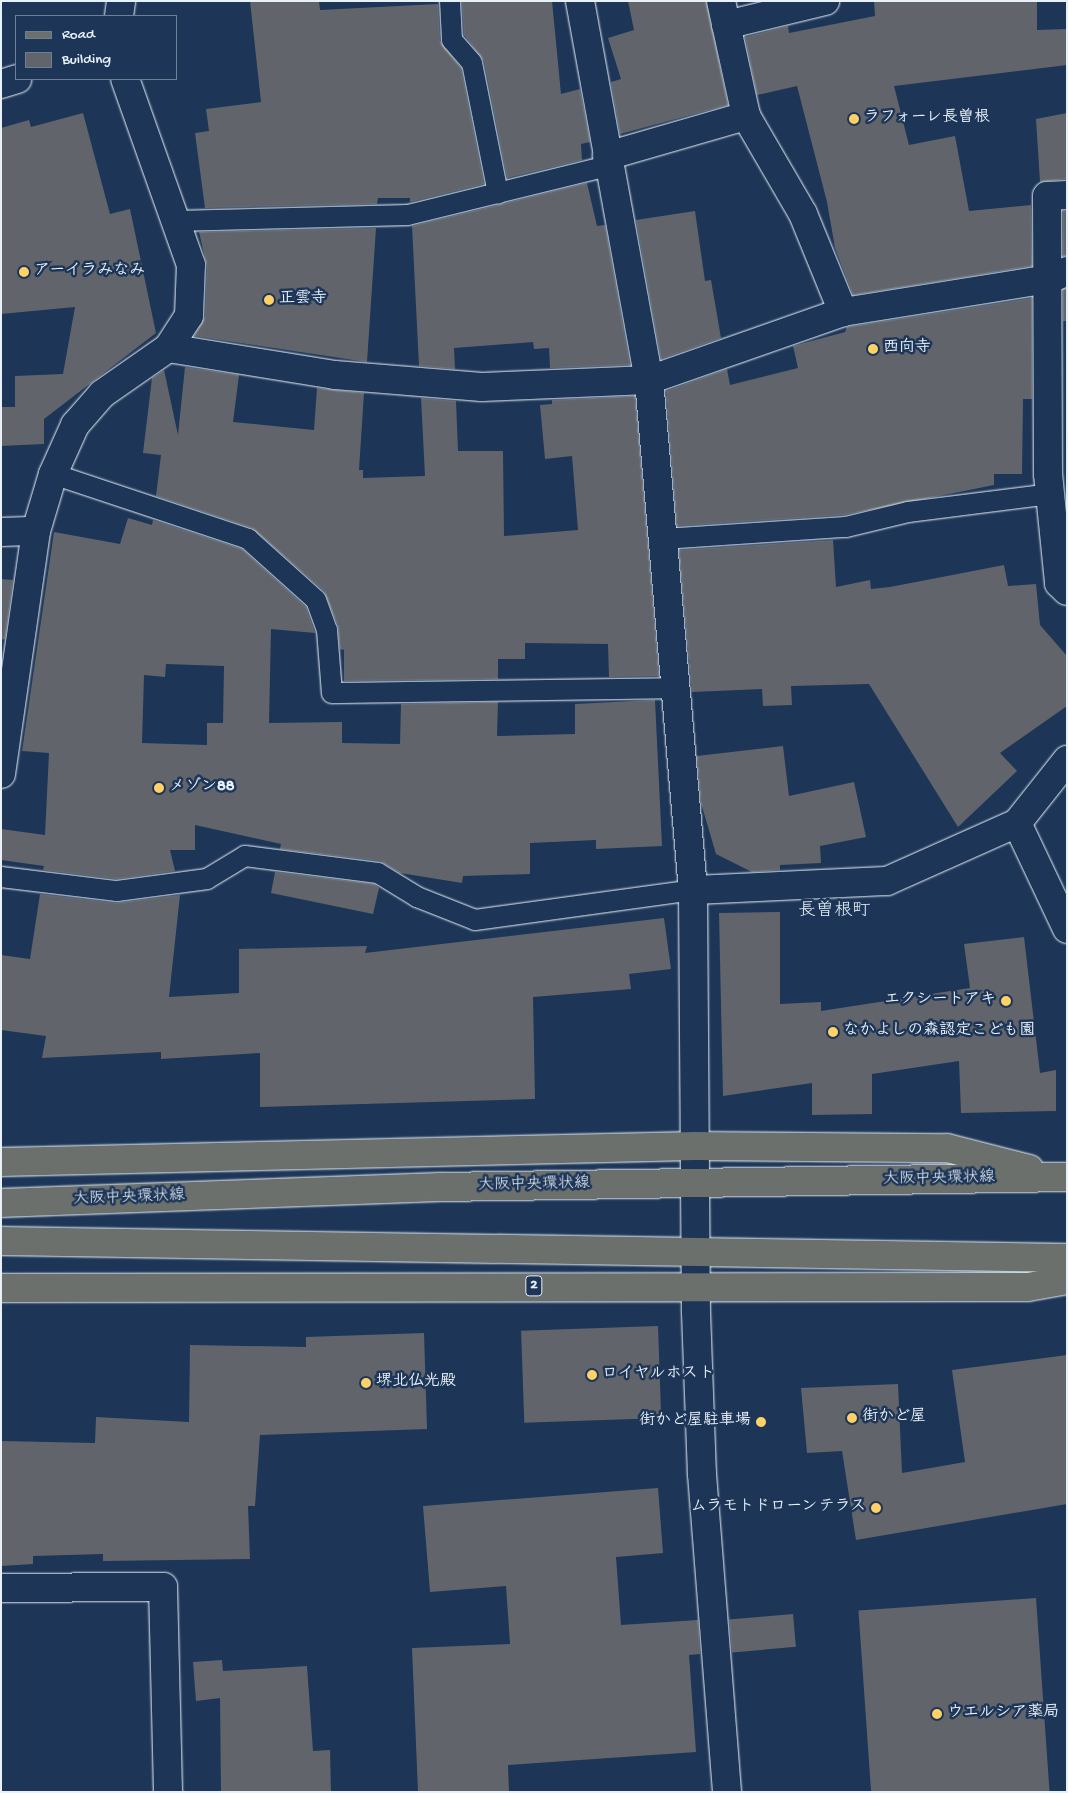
<!DOCTYPE html>
<html>
<head>
<meta charset="utf-8">
<style>
  body { margin:0 }
  #map { position:relative; width:1068px; height:1793px; overflow:hidden; background:#1d3557; font-family:"Gochi Hand","Klee One",sans-serif }
  div>[style] { position:absolute }
  .building>* { inset:0; background:#61656b; transform-origin:0 0 }
  .roads { filter:drop-shadow(0 0 1px #e8f1f8) drop-shadow(0 0 1px #e8f1f8) }
  .lane>* { height:20px; margin:-10px; padding:0 10px; transform-origin:10px; border-radius:10px; background:#1d3557 }
  .street>* { height:28px; margin:-14px; padding:0 14px; transform-origin:14px; border-radius:14px; background:#1d3557 }
  .primary>* { height:28px; margin:-14px; padding:0 14px; transform-origin:14px; border-radius:14px; background:#6b706d }
  .dots>* { width:14px; height:14px; translate:-50% -50%; box-sizing:border-box; border:2px solid #1d3557; border-radius:50% }
  span { translate:-50% -50%; white-space:nowrap; text-align:center; line-height:1.15; -webkit-text-stroke:5px #1d3557; paint-order:stroke }
  .shield-label span { padding:1px 4px; background:#1d3557; border:1px solid; border-radius:4px; -webkit-text-stroke-width:0 }
  .shield-label { font-size:15px; color:#e8f1f8; font-weight:700 }
  .poi-label { font-size:16px; color:#e8f1f8; font-weight:700 }
  .left { translate:0 -50%; text-align:left }
  .right { translate:-100% -50%; text-align:right }
  .street-label { font-size:16px; color:#e8f1f8 }
  .neighbourhood-label { font-size:18px; color:#e8f1f8 }
  .frame { position:absolute; inset:0; border:2px solid #e8f1f8; pointer-events:none }
  .legend { position:absolute; left:15px; top:15px; width:162px; height:65px; box-sizing:border-box; background:#1d3557; border:1px solid #6e8097; margin:0; padding:6px 9px; list-style:none; font-size:15px; color:#e8f1f8 }
  .legend li { display:flex; align-items:center; gap:10px; height:25px }
  .legend b { width:25px; border:1px solid #6e8097 }
</style>
</head>
<body>
<div id="map">
  <div class="building">
    <i style="clip-path:polygon(250px 1px,319px 1px,320px 10px,438px 4px,440px 41px,461px 68px,484px 184px,410px 202px,410px 198px,378px 198px,377px 204px,205px 208px,195px 133px,209px 131px,206px 109px,261px 102px)"></i>
    <i style="clip-path:polygon(552px 1px,561px 94px,580px 89px,590px 142px,581px 144px,582px 160px,507px 178px,484px 61px,464px 35px,462px 2px)"></i>
    <i style="clip-path:polygon(628px 1px,706px 1px,728px 105px,620px 134px,611px 82px,621px 79px,608px 38px,634px 30px)"></i>
    <i style="clip-path:polygon(874px 1px,1037px 1px,1037px 30px,1067px 29px,1067px 65px,894px 86px,909px 145px,955px 136px,969px 211px,1031px 205px,1032px 266px,853px 295px,835px 248px,827px 202px,797px 86px,757px 95px,745px 37px,788px 26px,789px 33px,875px 16px)"></i>
    <i style="clip-path:polygon(83px 113px,110px 214px,130px 209px,156px 333px,44px 419px,44px 444px,1px 446px,1px 407px,15px 407px,15px 376px,63px 374px,75px 307px,1px 314px,1px 128px,29px 120px,31px 127px)"></i>
    <i style="clip-path:polygon(1067px 113px,1067px 179px,1040px 182px,1036px 119px)"></i>
    <i style="clip-path:polygon(587px 183px,597px 226px,605px 225px,630px 365px,550px 368px,549px 348px,534px 349px,533px 342px,454px 348px,455px 369px,419px 366px,412px 226px)"></i>
    <i style="clip-path:polygon(695px 211px,705px 281px,711px 280px,721px 338px,661px 359px,636px 220px)"></i>
    <i style="left:1063px;top:211px;width:4px;height:45px"></i>
    <i style="clip-path:polygon(376px 228px,367px 362px,194px 336px,205px 317px,207px 266px,199px 232px)"></i>
    <i style="left:1067px;top:288px;width:33px;height:4px;rotate:90deg"></i>
    <i style="clip-path:polygon(1032px 298px,1032px 399px,1023px 399px,1022px 474px,994px 474px,994px 485px,844px 515px,677px 526px,666px 391px,727px 369px,730px 385px,798px 368px,793px 346px,845px 332px,847px 327px)"></i>
    <i style="clip-path:polygon(185px 367px,239px 375px,233px 422px,314px 430px,317px 388px,364px 393px,359px 470px,363px 470px,363px 478px,425px 476px,421px 398px,456px 401px,458px 451px,503px 451px,504px 536px,578px 530px,572px 456px,545px 459px,540px 405px,552px 404px,552px 400px,635px 396px,659px 676px,609px 677px,608px 644px,525px 643px,525px 659px,498px 659px,498px 679px,344px 681px,344px 650px,340px 649px,338px 626px,324px 591px,252px 528px,156px 496px,161px 455px,143px 453px,152px 378px,164px 370px,178px 435px)"></i>
    <i style="clip-path:polygon(evenodd,128px 518px,152px 525px,153px 520px,242px 549px,306px 607px,315px 633px,271px 629px,269px 723px,342px 722px,342px 743px,400px 744px,401px 704px,498px 702px,497px 736px,575px 734px,575px 704px,655px 700px,662px 846px,596px 849px,596px 840px,530px 843px,530px 874px,463px 876px,462px 883px,400px 873px,380px 861px,280px 849px,281px 844px,195px 825px,195px 850px,170px 850px,175px 871px,117px 879px,43px 870px,44px 866px,1px 860px,1px 829px,45px 835px,49px 753px,22px 751px,54px 532px,120px 544px,128px 518px,166px 664px,224px 666px,223px 723px,207px 723px,207px 745px,142px 743px,144px 675px,165px 677px,166px 664px)"></i>
    <i style="clip-path:polygon(833px 540px,836px 587px,870px 580px,871px 589px,890px 587px,1004px 565px,1008px 586px,1036px 584px,1040px 625px,1067px 656px,1067px 706px,1000px 753px,1017px 771px,958px 827px,869px 684px,791px 686px,792px 705px,763px 706px,762px 689px,692px 692px,679px 550px)"></i>
    <i style="clip-path:polygon(1px 579px,13px 580px,5px 639px,1px 640px)"></i>
    <i style="clip-path:polygon(783px 746px,789px 796px,854px 782px,866px 837px,820px 846px,821px 863px,780px 865px,780px 870px,752px 872px,716px 854px,701px 803px,697px 756px)"></i>
    <i style="clip-path:polygon(275px 872px,374px 884px,379px 888px,373px 914px,271px 893px)"></i>
    <i style="clip-path:polygon(40px 894px,116px 903px,180px 895px,169px 997px,239px 993px,239px 949px,367px 946px,365px 953px,664px 918px,671px 969px,629px 974px,631px 989px,533px 997px,535px 1099px,260px 1107px,260px 1053px,161px 1059px,161px 1052px,42px 1058px,46px 1036px,1px 1030px,1px 955px,30px 959px)"></i>
    <i style="clip-path:polygon(780px 912px,780px 1004px,821px 1002px,821px 1011px,970px 988px,964px 944px,1024px 937px,1040px 1073px,1056px 1070px,1056px 1111px,961px 1113px,959px 1061px,872px 1074px,872px 1114px,812px 1115px,812px 1083px,723px 1096px,719px 913px)"></i>
    <i style="left:658px;top:1326px;width:92px;height:137px;rotate:88deg"></i>
    <i style="clip-path:polygon(424px 1333px,427px 1429px,260px 1435px,255px 1506px,248px 1506px,250px 1559px,103px 1561px,103px 1554px,33px 1556px,33px 1564px,1px 1566px,1px 1441px,95px 1443px,96px 1417px,189px 1422px,190px 1345px,306px 1347px,306px 1337px)"></i>
    <i style="clip-path:polygon(1067px 1355px,1067px 1504px,856px 1540px,842px 1451px,807px 1453px,801px 1388px,898px 1384px,902px 1473px,965px 1462px,952px 1370px)"></i>
    <i style="clip-path:polygon(658px 1488px,663px 1553px,616px 1557px,621px 1625px,698px 1620px,700px 1654px,689px 1655px,696px 1752px,508px 1765px,509px 1792px,418px 1792px,412px 1648px,510px 1644px,506px 1586px,430px 1592px,423px 1506px)"></i>
    <i style="left:1036px;top:1598px;width:194px;height:178px;rotate:86deg"></i>
    <i style="left:793px;top:1614px;width:33px;height:64px;rotate:85deg"></i>
    <i style="clip-path:polygon(222px 1660px,223px 1671px,307px 1666px,313px 1751px,330px 1750px,331px 1792px,221px 1792px,220px 1698px,196px 1701px,193px 1662px)"></i>
  </div>
  <div class="roads">
    <div class="lane">
      <i style="left:450px;top:1px;width:39px;rotate:87deg"></i>
      <i style="left:452px;top:40px;width:30px;rotate:49deg"></i>
      <i style="left:472px;top:63px;width:133px;rotate:78.7deg"></i>
      <i style="left:176px;top:221px;width:232px;rotate:-1.5deg"></i>
      <i style="left:408px;top:215px;width:206px;rotate:-13.8deg"></i>
      <i style="left:53px;top:474px;width:206px;rotate:18.4deg"></i>
      <i style="left:248px;top:539px;width:91px;rotate:41.9deg"></i>
      <i style="left:316px;top:600px;width:32px;rotate:70deg"></i>
      <i style="left:327px;top:630px;width:63px;rotate:85.5deg"></i>
      <i style="left:332px;top:693px;width:344px;rotate:-0.8deg"></i>
      <i style="left:663px;top:539px;width:183px;rotate:-3.8deg"></i>
      <i style="left:846px;top:527px;width:64px;rotate:-13.6deg"></i>
      <i style="left:908px;top:512px;width:143px;rotate:-7.2deg"></i>
      <i style="left:1px;top:877px;width:117px;rotate:6.9deg"></i>
      <i style="left:117px;top:891px;width:91px;rotate:-7.6deg"></i>
      <i style="left:207px;top:879px;width:44px;rotate:-31.2deg"></i>
      <i style="left:245px;top:856px;width:134px;rotate:7.3deg"></i>
      <i style="left:378px;top:873px;width:46px;rotate:31.6deg"></i>
      <i style="left:417px;top:897px;width:62px;rotate:21.6deg"></i>
      <i style="left:475px;top:920px;width:220px;rotate:-7.8deg"></i>
    </div>
    <div class="street">
      <i style="left:580px;top:1px;width:385px;rotate:79.7deg"></i>
      <i style="left:649px;top:380px;width:512px;rotate:85.07deg"></i>
      <i style="left:693px;top:890px;width:422px;rotate:89.6deg"></i>
      <i style="left:696px;top:1312px;width:162px;rotate:87.9deg"></i>
      <i style="left:702px;top:1474px;width:319px;rotate:85.5deg"></i>
      <i style="left:721px;top:1px;width:118px;rotate:77.7deg"></i>
      <i style="left:746px;top:116px;width:113px;rotate:59.8deg"></i>
      <i style="left:803px;top:214px;width:106px;rotate:67.8deg"></i>
      <i style="left:119px;top:16px;width:15px;rotate:-82deg"></i>
      <i style="left:726px;top:25px;width:102px;rotate:-13.6deg"></i>
      <i style="left:1px;top:84px;width:17px;rotate:-17deg"></i>
      <i style="left:607px;top:156px;width:145px;rotate:-16.1deg"></i>
      <i style="left:1067px;top:195px;width:20px;rotate:177deg"></i>
      <i style="left:1047px;top:196px;width:278px;rotate:89.8deg"></i>
      <i style="left:1048px;top:474px;width:110px;rotate:84.2deg"></i>
      <i style="left:1059px;top:583px;width:11px;rotate:45deg"></i>
      <i style="left:168px;top:348px;width:169px;rotate:9.2deg"></i>
      <i style="left:335px;top:375px;width:147px;rotate:4.7deg"></i>
      <i style="left:482px;top:387px;width:167px;rotate:-2.4deg"></i>
      <i style="left:649px;top:380px;width:206px;rotate:-19.3deg"></i>
      <i style="left:843px;top:312px;width:210px;rotate:-9.1deg"></i>
      <i style="left:1050px;top:279px;width:19px;rotate:-25deg"></i>
      <i style="left:1px;top:532px;width:35px;rotate:-2deg"></i>
      <i style="left:1067px;top:760px;width:80px;rotate:128.4deg"></i>
      <i style="left:1017px;top:823px;width:117px;rotate:64.7deg"></i>
      <i style="left:1px;top:774px;width:246px;rotate:-81.8deg"></i>
      <i style="left:36px;top:531px;width:59px;rotate:-73.4deg"></i>
      <i style="left:53px;top:474px;width:54px;rotate:-65.8deg"></i>
      <i style="left:75px;top:425px;width:41px;rotate:-48.9deg"></i>
      <i style="left:102px;top:394px;width:80px;rotate:-34.9deg"></i>
      <i style="left:168px;top:348px;width:38px;rotate:-57deg"></i>
      <i style="left:189px;top:316px;width:51px;rotate:-87.8deg"></i>
      <i style="left:191px;top:265px;width:197px;rotate:-109.5deg"></i>
      <i style="left:693px;top:890px;width:194px;rotate:-2.7deg"></i>
      <i style="left:887px;top:881px;width:142px;rotate:-24deg"></i>
      <i style="left:1px;top:1588px;width:162px;rotate:-0.4deg"></i>
      <i style="left:163px;top:1587px;width:205px;rotate:88.6deg"></i>
    </div>
    <div class="primary">
      <i style="left:1px;top:1162px;width:694px;rotate:-1.32deg"></i>
      <i style="left:695px;top:1146px;width:252px;rotate:0.5deg"></i>
      <i style="left:947px;top:1148px;width:85px;rotate:14.4deg"></i>
      <i style="left:1px;top:1203px;width:439px;rotate:-2.1deg"></i>
      <i style="left:440px;top:1187px;width:627px;rotate:-0.91deg"></i>
      <i style="left:1px;top:1241px;width:1066px;rotate:0.91deg"></i>
      <i style="left:1px;top:1288px;width:1027px;rotate:-0.06deg"></i>
      <i style="left:1028px;top:1287px;width:40px;rotate:-10deg"></i>
    </div>
  </div>
  <div class="dots">
    <i style="left:854px;top:119px;background:#ffd166"></i>
    <i style="left:24px;top:272px;background:#ffd166"></i>
    <i style="left:269px;top:300px;background:#ffd166"></i>
    <i style="left:873px;top:349px;background:#ffd166"></i>
    <i style="left:159px;top:788px;background:#ffd166"></i>
    <i style="left:1006px;top:1001px;background:#ffd166"></i>
    <i style="left:833px;top:1032px;background:#ffd166"></i>
    <i style="left:592px;top:1375px;background:#ffd166"></i>
    <i style="left:366px;top:1383px;background:#ffd166"></i>
    <i style="left:852px;top:1418px;background:#ffd166"></i>
    <i style="left:761px;top:1422px;background:#ffd166"></i>
    <i style="left:876px;top:1508px;background:#ffd166"></i>
    <i style="left:937px;top:1714px;background:#ffd166"></i>
  </div>
  <div class="shield-label">
    <span style="left:534px;top:1286px">2</span>
  </div>
  <div class="poi-label">
    <span class="left" style="left:864px;top:119px">ラフォーレ長曽根</span>
    <span class="left" style="left:34px;top:272px">アーイラみなみ</span>
    <span class="left" style="left:279px;top:300px">正雲寺</span>
    <span class="left" style="left:883px;top:349px">西向寺</span>
    <span class="left" style="left:169px;top:788px">メゾン88</span>
    <span class="right" style="left:996px;top:1001px">エクシートアキ</span>
    <span class="left" style="left:843px;top:1032px">なかよしの森認定こども園</span>
    <span class="left" style="left:602px;top:1375px">ロイヤルホスト</span>
    <span class="left" style="left:376px;top:1383px">堺北仏光殿</span>
    <span class="left" style="left:862px;top:1418px">街かど屋</span>
    <span class="right" style="left:751px;top:1422px">街かど屋駐車場</span>
    <span class="right" style="left:866px;top:1508px">ムラモトドローンテラス</span>
    <span class="left" style="left:947px;top:1714px">ウエルシア薬局</span>
  </div>
  <div class="street-label">
    <span style="left:939px;top:1180px;rotate:-1deg">大阪中央環状線</span>
    <span style="left:534px;top:1186px;rotate:-1deg">大阪中央環状線</span>
    <span style="left:129px;top:1199px;rotate:-2deg">大阪中央環状線</span>
  </div>
  <div class="neighbourhood-label">
    <span style="left:834px;top:912px">長曽根町</span>
  </div>
  <div class="frame"></div>
  <ul class="legend">
  <li><b style="height:6px;background:#6b706d"></b>Road</li>
  <li><b style="height:14px;background:#61656b"></b>Building</li>
  </ul>
</div>
</body>
</html>
